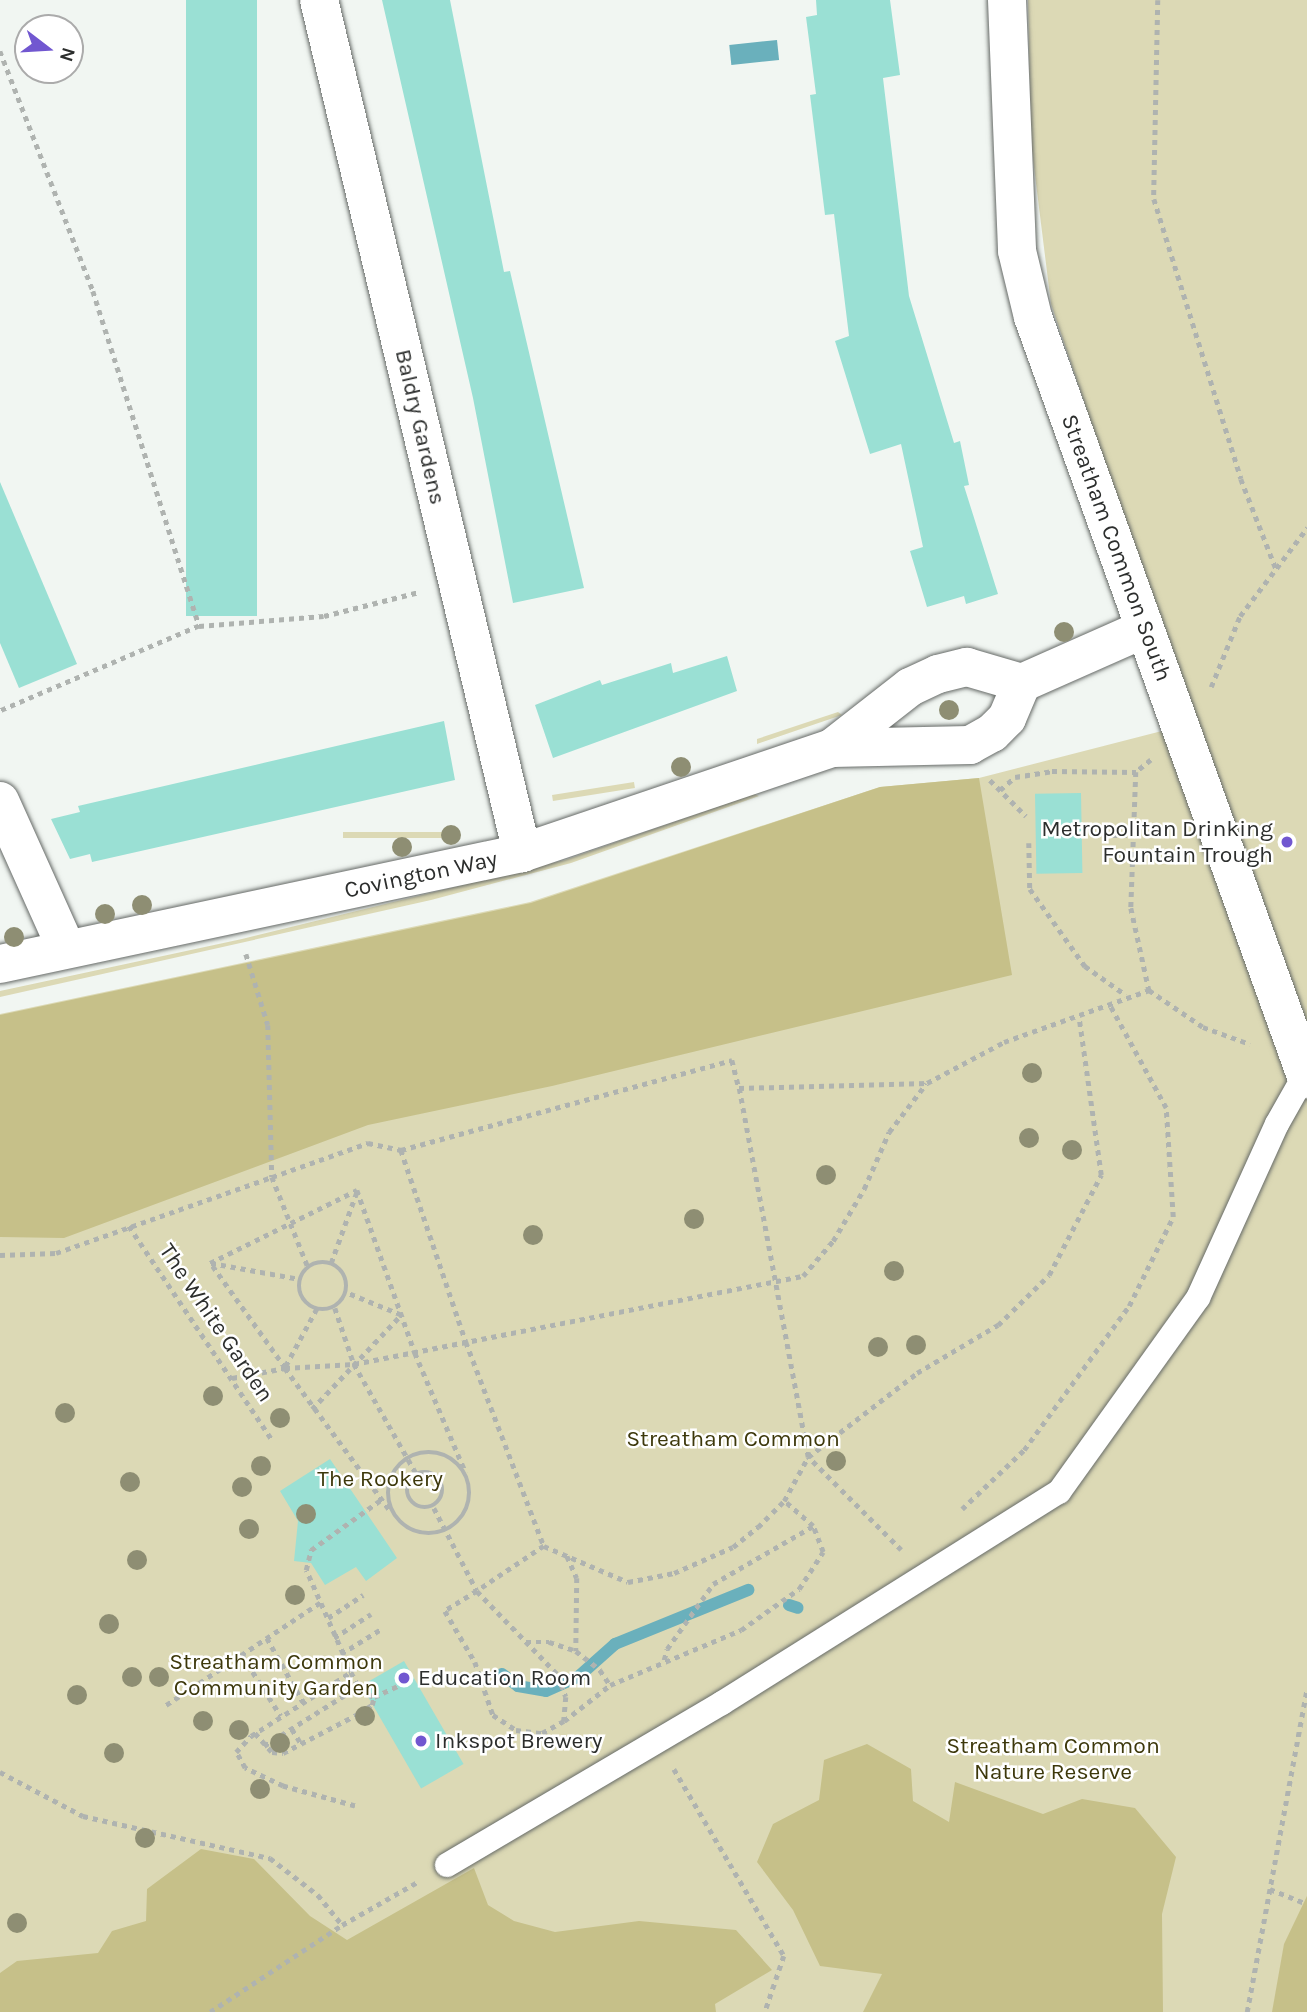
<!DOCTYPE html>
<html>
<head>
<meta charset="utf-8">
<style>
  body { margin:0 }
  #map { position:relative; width:1307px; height:2012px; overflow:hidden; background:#f1f6f2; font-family:Karla,sans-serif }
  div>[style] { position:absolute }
  .green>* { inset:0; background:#dcd9b5; transform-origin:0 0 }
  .forest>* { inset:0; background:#c6c089 }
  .water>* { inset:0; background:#6ab0bc; transform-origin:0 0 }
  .stream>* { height:12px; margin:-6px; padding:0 6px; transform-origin:6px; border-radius:6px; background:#6ab0bc }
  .building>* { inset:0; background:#9ae0d4; transform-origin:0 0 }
  .path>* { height:4.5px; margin-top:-2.25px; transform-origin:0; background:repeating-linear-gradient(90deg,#afb3b0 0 5px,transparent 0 10px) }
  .path>.ring { margin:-2.25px; padding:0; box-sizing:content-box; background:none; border:4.5px solid #afb3b0; border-radius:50% }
  .roads { filter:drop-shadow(0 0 2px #666a67) drop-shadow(0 0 2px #666a67) }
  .service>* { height:24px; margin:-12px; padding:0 12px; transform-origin:12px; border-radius:12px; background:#fff }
  .minor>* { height:38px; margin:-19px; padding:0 19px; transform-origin:19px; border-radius:19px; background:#fff }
  .trees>* { width:20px; height:20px; margin:-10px; border-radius:50%; background:#8e8e73 }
  .dots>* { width:19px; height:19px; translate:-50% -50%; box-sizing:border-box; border:4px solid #fff; border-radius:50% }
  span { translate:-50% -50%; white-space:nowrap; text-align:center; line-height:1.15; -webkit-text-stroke:5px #fff; paint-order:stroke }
  .street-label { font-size:23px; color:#2c2e2d }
  .poi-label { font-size:23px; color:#2c2e2d }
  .right { translate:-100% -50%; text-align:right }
  .left { translate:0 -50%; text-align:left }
  .park-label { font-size:23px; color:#3d380b }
  .north { position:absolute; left:14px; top:14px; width:70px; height:70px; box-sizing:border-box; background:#fff; border:2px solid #ababab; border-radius:50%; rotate:107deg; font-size:19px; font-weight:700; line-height:28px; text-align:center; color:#2c2e2d }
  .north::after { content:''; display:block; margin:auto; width:24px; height:32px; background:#7157d0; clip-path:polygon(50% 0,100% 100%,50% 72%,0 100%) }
</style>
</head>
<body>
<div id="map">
  <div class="green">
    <i style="clip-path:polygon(1028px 0,1307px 0,1307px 2012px,0 2012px,0 1014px,530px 902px,880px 787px,979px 778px,1193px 723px,1051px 304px,1031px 143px)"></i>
    <i style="clip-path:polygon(838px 712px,842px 715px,757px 744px,757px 739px)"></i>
    <i style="left:634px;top:782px;width:6px;height:83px;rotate:81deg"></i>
    <i style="clip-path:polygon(754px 794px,759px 796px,571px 863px,431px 900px,0 997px,0 991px,242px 939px,565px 860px)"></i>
    <i style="left:460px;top:832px;width:6px;height:117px;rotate:90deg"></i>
  </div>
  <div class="forest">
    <i style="clip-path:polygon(979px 778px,1012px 975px,552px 1086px,368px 1125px,64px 1238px,0 1237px,0 1015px,531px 903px,880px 787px)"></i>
    <i style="clip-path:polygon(867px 1744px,911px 1769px,913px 1801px,949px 1822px,955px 1782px,1043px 1814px,1082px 1799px,1135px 1808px,1176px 1857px,1162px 1914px,1163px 2012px,863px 2012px,882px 1974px,820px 1966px,793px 1910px,757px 1862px,773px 1824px,819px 1800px,824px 1760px)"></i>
    <i style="clip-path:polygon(201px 1849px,254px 1859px,310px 1916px,347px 1940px,474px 1868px,488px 1905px,514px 1921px,555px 1932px,639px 1921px,736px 1930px,772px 1970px,715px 2004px,716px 2012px,0 2012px,0 1973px,17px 1961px,98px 1953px,112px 1931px,146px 1921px,147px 1889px)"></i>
    <i style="clip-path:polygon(1307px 1896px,1307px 2012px,1272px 2012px,1284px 1944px)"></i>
  </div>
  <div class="water">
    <i style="left:777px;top:40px;width:20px;height:48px;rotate:84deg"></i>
  </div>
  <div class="stream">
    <i style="left:789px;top:1605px;width:9px;rotate:18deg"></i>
    <i style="left:502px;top:1674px;width:20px;rotate:37deg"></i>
    <i style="left:518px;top:1686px;width:28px;rotate:10deg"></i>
    <i style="left:546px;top:1691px;width:35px;rotate:-24deg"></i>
    <i style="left:578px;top:1677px;width:50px;rotate:-41.7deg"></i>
    <i style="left:615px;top:1644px;width:144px;rotate:-22.1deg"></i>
  </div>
  <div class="building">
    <i style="left:186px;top:0;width:71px;height:616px"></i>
    <i style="clip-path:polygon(382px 0,450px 0,504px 272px,510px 271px,584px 588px,513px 603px,473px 398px)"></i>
    <i style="clip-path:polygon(816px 0,890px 0,900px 75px,883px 78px,909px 296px,954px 443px,960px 441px,969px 485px,964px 486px,998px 594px,966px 604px,964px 596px,927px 607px,910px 551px,923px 547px,901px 444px,870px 454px,835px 341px,849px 336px,834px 214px,825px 215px,810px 95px,816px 94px,806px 17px,817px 15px)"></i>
    <i style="clip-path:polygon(0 482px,77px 664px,19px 688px,0 643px)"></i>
    <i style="clip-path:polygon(727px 656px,737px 691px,553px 758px,535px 705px,600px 680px,602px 685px,671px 663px,673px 673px)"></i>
    <i style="clip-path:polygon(444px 721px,455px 780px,92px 862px,90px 854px,70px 859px,51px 819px,80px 812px,78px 806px)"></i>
    <i style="left:1081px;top:793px;width:80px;height:46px;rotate:89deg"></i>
    <i style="clip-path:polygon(330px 1459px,397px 1558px,366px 1581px,356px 1567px,325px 1585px,311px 1563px,294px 1561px,298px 1521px,280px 1491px)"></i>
    <i style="left:404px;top:1661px;width:119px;height:49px;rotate:60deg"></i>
  </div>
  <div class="path">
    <i style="left:1158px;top:0;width:199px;rotate:91.2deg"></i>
    <i style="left:1154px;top:199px;width:293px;rotate:72.7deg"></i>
    <i style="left:1241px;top:479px;width:97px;rotate:68.7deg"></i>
    <i style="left:0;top:51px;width:257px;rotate:68.8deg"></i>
    <i style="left:93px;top:291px;width:351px;rotate:72.4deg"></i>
    <i style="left:199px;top:626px;width:216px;rotate:156.9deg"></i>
    <i style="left:199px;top:626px;width:125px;rotate:-4.6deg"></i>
    <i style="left:324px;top:616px;width:98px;rotate:-14.2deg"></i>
    <i style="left:1211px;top:687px;width:77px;rotate:-67.8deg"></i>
    <i style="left:1240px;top:616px;width:111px;rotate:-52.7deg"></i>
    <i style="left:1151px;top:760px;width:19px;rotate:141deg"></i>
    <i style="left:1136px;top:772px;width:136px;rotate:92.1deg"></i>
    <i style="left:1131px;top:908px;width:84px;rotate:77.6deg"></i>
    <i style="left:1149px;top:990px;width:65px;rotate:34.4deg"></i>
    <i style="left:1203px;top:1027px;width:50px;rotate:19.9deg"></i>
    <i style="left:990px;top:780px;width:51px;rotate:45deg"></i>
    <i style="left:1000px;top:790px;width:20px;rotate:-41deg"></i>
    <i style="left:1015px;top:777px;width:37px;rotate:-9deg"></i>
    <i style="left:1052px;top:771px;width:84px;rotate:0.7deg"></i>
    <i style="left:1082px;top:836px;width:48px"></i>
    <i style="left:1029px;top:843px;width:46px;rotate:88.8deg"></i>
    <i style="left:1030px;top:889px;width:95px;rotate:54.5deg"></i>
    <i style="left:1085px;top:966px;width:50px;rotate:35.3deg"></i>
    <i style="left:246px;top:954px;width:74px;rotate:72.8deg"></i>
    <i style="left:268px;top:1025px;width:152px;rotate:88.5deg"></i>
    <i style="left:272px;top:1177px;width:102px;rotate:-19.5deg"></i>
    <i style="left:368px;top:1143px;width:34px;rotate:12deg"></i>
    <i style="left:401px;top:1150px;width:343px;rotate:-15.2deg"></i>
    <i style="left:732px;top:1060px;width:29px;rotate:76deg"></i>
    <i style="left:739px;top:1088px;width:188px;rotate:-1.5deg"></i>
    <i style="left:927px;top:1083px;width:87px;rotate:-28deg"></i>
    <i style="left:1004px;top:1042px;width:154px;rotate:-19.7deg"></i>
    <i style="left:401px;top:1150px;width:203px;rotate:71.3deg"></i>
    <i style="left:466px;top:1342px;width:218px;rotate:69.1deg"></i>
    <i style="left:544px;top:1546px;width:81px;rotate:146.1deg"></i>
    <i style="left:477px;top:1591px;width:117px;rotate:46deg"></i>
    <i style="left:558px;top:1675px;width:23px;rotate:70deg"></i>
    <i style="left:566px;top:1697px;width:24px;rotate:95deg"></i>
    <i style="left:564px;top:1721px;width:58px;rotate:-38deg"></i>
    <i style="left:610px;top:1685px;width:142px;rotate:-22.8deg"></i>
    <i style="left:741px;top:1630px;width:71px;rotate:-35.3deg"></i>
    <i style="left:799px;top:1589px;width:44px;rotate:-57deg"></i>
    <i style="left:823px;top:1552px;width:28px;rotate:-111deg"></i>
    <i style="left:813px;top:1526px;width:38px;rotate:-139deg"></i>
    <i style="left:129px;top:1226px;width:259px;rotate:56.2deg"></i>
    <i style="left:0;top:1255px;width:56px;rotate:-2deg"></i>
    <i style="left:56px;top:1253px;width:229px;rotate:-19.4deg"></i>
    <i style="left:272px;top:1177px;width:97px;rotate:68.2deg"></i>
    <i class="ring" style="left:299px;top:1262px;width:43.5px;height:43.5px"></i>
    <i style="left:211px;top:1263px;width:90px;rotate:10.2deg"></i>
    <i style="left:331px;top:1263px;width:77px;rotate:-70.1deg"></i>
    <i style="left:335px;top:1308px;width:59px;rotate:71.3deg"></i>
    <i style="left:354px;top:1364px;width:125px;rotate:60.4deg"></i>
    <i style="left:317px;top:1309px;width:67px;rotate:118.5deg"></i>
    <i style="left:285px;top:1368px;width:179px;rotate:53.6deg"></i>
    <i style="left:285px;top:1368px;width:69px;rotate:-3.3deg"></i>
    <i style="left:354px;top:1364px;width:458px;rotate:-11.1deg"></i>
    <i style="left:803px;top:1276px;width:46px;rotate:-49.4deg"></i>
    <i style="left:833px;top:1241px;width:61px;rotate:-59.2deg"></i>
    <i style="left:864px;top:1189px;width:62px;rotate:-66.3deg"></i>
    <i style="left:889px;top:1132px;width:61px;rotate:-52.4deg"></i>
    <i style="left:232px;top:1378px;width:54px;rotate:-10.7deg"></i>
    <i style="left:285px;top:1368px;width:129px;rotate:-125.5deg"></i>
    <i style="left:210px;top:1263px;width:164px;rotate:-26.4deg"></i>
    <i style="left:357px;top:1190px;width:173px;rotate:70.4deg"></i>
    <i style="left:415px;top:1353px;width:130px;rotate:67deg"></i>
    <i style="left:312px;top:1409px;width:129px;rotate:-46.6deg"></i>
    <i style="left:401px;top:1315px;width:58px;rotate:-157.8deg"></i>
    <i class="ring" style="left:388px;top:1452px;width:77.5px;height:77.5px"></i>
    <i class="ring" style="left:407px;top:1472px;width:31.5px;height:31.5px"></i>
    <i style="left:434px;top:1508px;width:93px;rotate:62.6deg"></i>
    <i style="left:477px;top:1591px;width:38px;rotate:148deg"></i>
    <i style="left:445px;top:1611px;width:59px;rotate:59.5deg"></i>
    <i style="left:475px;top:1662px;width:56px;rotate:71.2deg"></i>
    <i style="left:493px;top:1715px;width:27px;rotate:33deg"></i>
    <i style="left:516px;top:1730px;width:26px;rotate:7deg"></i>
    <i style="left:542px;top:1733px;width:25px;rotate:-29deg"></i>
    <i style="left:962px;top:1509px;width:86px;rotate:-43.6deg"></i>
    <i style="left:1024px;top:1450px;width:178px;rotate:-53.9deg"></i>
    <i style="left:1129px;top:1306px;width:99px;rotate:-63.7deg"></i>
    <i style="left:1173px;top:1217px;width:109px;rotate:-93.7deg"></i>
    <i style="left:1166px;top:1108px;width:119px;rotate:-118.7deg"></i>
    <i style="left:544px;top:1546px;width:91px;rotate:23.2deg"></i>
    <i style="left:628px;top:1582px;width:47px;rotate:-11.1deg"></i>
    <i style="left:674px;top:1573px;width:64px;rotate:-23.8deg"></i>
    <i style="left:733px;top:1547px;width:32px;rotate:-39deg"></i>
    <i style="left:758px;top:1527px;width:37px;rotate:-45deg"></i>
    <i style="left:784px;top:1501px;width:50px;rotate:-61.4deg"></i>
    <i style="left:808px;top:1457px;width:375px;rotate:-100.6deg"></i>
    <i style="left:901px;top:1550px;width:132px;rotate:-135deg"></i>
    <i style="left:808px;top:1457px;width:138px;rotate:-37.6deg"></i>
    <i style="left:917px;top:1373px;width:94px;rotate:-30.7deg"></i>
    <i style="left:998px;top:1325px;width:71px;rotate:-44.4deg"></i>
    <i style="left:1049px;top:1275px;width:113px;rotate:-62.5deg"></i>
    <i style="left:1101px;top:1175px;width:159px;rotate:-98deg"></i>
    <i style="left:567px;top:1556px;width:24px;rotate:66deg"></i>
    <i style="left:577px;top:1578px;width:73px;rotate:90.8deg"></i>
    <i style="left:328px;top:1618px;width:42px;rotate:-33.3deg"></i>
    <i style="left:267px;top:1638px;width:73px;rotate:60.6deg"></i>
    <i style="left:334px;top:1638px;width:44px;rotate:-33deg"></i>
    <i style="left:526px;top:1642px;width:23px"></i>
    <i style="left:549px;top:1642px;width:28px;rotate:18deg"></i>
    <i style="left:576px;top:1651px;width:31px;rotate:38deg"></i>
    <i style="left:600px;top:1670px;width:18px;rotate:56deg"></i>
    <i style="left:341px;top:1654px;width:47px;rotate:-32deg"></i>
    <i style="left:242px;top:1655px;width:72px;rotate:57.4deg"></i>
    <i style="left:664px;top:1660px;width:11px;rotate:-75deg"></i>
    <i style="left:667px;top:1649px;width:80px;rotate:-54.7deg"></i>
    <i style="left:713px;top:1584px;width:116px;rotate:-30.1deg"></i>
    <i style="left:351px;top:1672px;width:19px;rotate:62deg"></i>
    <i style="left:360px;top:1689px;width:16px;rotate:30deg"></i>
    <i style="left:374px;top:1697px;width:26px;rotate:-25deg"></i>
    <i style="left:166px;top:1705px;width:186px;rotate:-33.6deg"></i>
    <i style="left:292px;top:1729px;width:19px;rotate:58deg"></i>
    <i style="left:255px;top:1733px;width:25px;rotate:48deg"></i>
    <i style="left:272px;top:1752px;width:11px;rotate:5deg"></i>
    <i style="left:283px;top:1753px;width:85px;rotate:-27.5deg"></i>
    <i style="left:358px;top:1714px;width:17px;rotate:-33deg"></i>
    <i style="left:372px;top:1705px;width:8px;rotate:-76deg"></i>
    <i style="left:264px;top:1746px;width:99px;rotate:-32.2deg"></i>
    <i style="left:674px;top:1769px;width:217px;rotate:59.5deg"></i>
    <i style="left:784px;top:1956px;width:59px;rotate:108.7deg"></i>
    <i style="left:0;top:1772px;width:94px;rotate:27.9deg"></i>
    <i style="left:83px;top:1816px;width:192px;rotate:12.7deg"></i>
    <i style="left:270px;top:1858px;width:61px;rotate:37.6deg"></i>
    <i style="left:318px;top:1895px;width:38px;rotate:51deg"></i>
    <i style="left:355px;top:1806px;width:75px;rotate:-164.5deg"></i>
    <i style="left:283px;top:1786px;width:42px;rotate:-154.7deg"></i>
    <i style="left:245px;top:1768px;width:18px;rotate:-119deg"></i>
    <i style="left:236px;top:1752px;width:22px;rotate:-47deg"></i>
    <i style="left:251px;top:1736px;width:119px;rotate:-32.6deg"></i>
    <i style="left:351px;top:1672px;width:111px;rotate:-113.8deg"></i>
    <i style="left:306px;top:1570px;width:21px;rotate:-76deg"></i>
    <i style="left:311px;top:1550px;width:87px;rotate:-35.7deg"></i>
    <i style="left:1270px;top:1889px;width:40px;rotate:22deg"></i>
    <i style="left:210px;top:2012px;width:158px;rotate:-33.4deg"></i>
    <i style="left:342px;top:1925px;width:89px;rotate:-29.7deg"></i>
    <i style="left:1247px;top:2012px;width:329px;rotate:-79.5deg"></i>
  </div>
  <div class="roads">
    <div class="service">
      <i style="left:447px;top:1865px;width:319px;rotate:-30.5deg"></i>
      <i style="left:722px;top:1703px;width:398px;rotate:-32.1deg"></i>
      <i style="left:1059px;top:1492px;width:239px;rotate:-54.4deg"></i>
      <i style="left:1198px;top:1298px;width:191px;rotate:-65.6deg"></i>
      <i style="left:1277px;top:1124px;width:55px;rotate:-60.6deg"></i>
    </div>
    <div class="minor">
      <i style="left:319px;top:0;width:877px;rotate:76.61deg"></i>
      <i style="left:1007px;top:0;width:251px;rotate:87.7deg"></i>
      <i style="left:1017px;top:251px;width:68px;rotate:76.4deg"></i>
      <i style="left:1033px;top:317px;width:810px;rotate:70.22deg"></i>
      <i style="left:832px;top:748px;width:99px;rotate:-38deg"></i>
      <i style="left:910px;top:687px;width:31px;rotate:-25deg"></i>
      <i style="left:938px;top:674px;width:30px;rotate:-14deg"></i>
      <i style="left:967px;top:667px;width:57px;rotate:16.2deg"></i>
      <i style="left:1022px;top:683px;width:133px;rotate:-23.9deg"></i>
      <i style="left:0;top:801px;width:161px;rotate:65.8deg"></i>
      <i style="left:0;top:964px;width:534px;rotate:-12deg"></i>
      <i style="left:522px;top:853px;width:327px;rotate:-18.7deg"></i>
      <i style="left:832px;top:748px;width:138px;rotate:-1.2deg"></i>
      <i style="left:970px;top:745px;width:25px;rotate:-29deg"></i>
      <i style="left:992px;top:733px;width:21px;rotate:-45deg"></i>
      <i style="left:1007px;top:718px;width:38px;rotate:-67deg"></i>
    </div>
  </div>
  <div class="trees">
    <i style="left:1064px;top:632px"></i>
    <i style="left:949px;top:710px"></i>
    <i style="left:681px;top:767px"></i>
    <i style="left:451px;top:835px"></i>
    <i style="left:402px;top:847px"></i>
    <i style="left:142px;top:905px"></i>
    <i style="left:105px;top:914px"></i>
    <i style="left:14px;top:937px"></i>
    <i style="left:1032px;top:1073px"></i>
    <i style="left:1029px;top:1138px"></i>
    <i style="left:1072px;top:1150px"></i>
    <i style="left:826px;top:1175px"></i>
    <i style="left:694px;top:1219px"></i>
    <i style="left:533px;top:1235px"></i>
    <i style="left:894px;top:1271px"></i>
    <i style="left:916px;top:1345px"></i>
    <i style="left:878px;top:1347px"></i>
    <i style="left:213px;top:1396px"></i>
    <i style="left:65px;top:1413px"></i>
    <i style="left:280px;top:1418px"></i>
    <i style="left:836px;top:1461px"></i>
    <i style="left:261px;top:1466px"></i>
    <i style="left:130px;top:1482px"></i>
    <i style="left:242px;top:1487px"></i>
    <i style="left:306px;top:1514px"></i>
    <i style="left:249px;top:1529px"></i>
    <i style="left:137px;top:1560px"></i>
    <i style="left:295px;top:1595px"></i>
    <i style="left:109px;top:1624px"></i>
    <i style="left:132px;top:1677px"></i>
    <i style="left:159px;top:1677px"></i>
    <i style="left:77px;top:1695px"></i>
    <i style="left:365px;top:1716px"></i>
    <i style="left:203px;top:1721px"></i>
    <i style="left:239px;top:1730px"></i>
    <i style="left:280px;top:1743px"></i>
    <i style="left:114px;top:1753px"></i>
    <i style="left:260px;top:1789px"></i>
    <i style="left:145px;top:1838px"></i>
    <i style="left:17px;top:1923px"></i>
  </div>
  <div class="dots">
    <i style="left:1287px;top:842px;background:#7157d0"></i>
    <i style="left:404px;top:1678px;background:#7157d0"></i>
    <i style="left:421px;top:1741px;background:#7157d0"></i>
  </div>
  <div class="street-label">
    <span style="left:420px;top:427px;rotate:77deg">Baldry Gardens</span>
    <span style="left:1116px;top:548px;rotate:70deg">Streatham Common South</span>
    <span style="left:421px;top:875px;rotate:-12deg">Covington Way</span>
    <span style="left:216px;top:1323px;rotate:56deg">The White Garden</span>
  </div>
  <div class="poi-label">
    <span class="right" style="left:1273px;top:842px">Metropolitan Drinking<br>Fountain Trough</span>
    <span class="left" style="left:418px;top:1678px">Education Room</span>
    <span class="left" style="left:435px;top:1741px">Inkspot Brewery</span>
  </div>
  <div class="park-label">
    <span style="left:733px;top:1439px">Streatham Common</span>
    <span style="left:380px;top:1479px">The Rookery</span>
    <span style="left:276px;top:1675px">Streatham Common<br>Community Garden</span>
    <span style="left:1053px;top:1759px">Streatham Common<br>Nature Reserve</span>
  </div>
  <div class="north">N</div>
</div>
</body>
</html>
